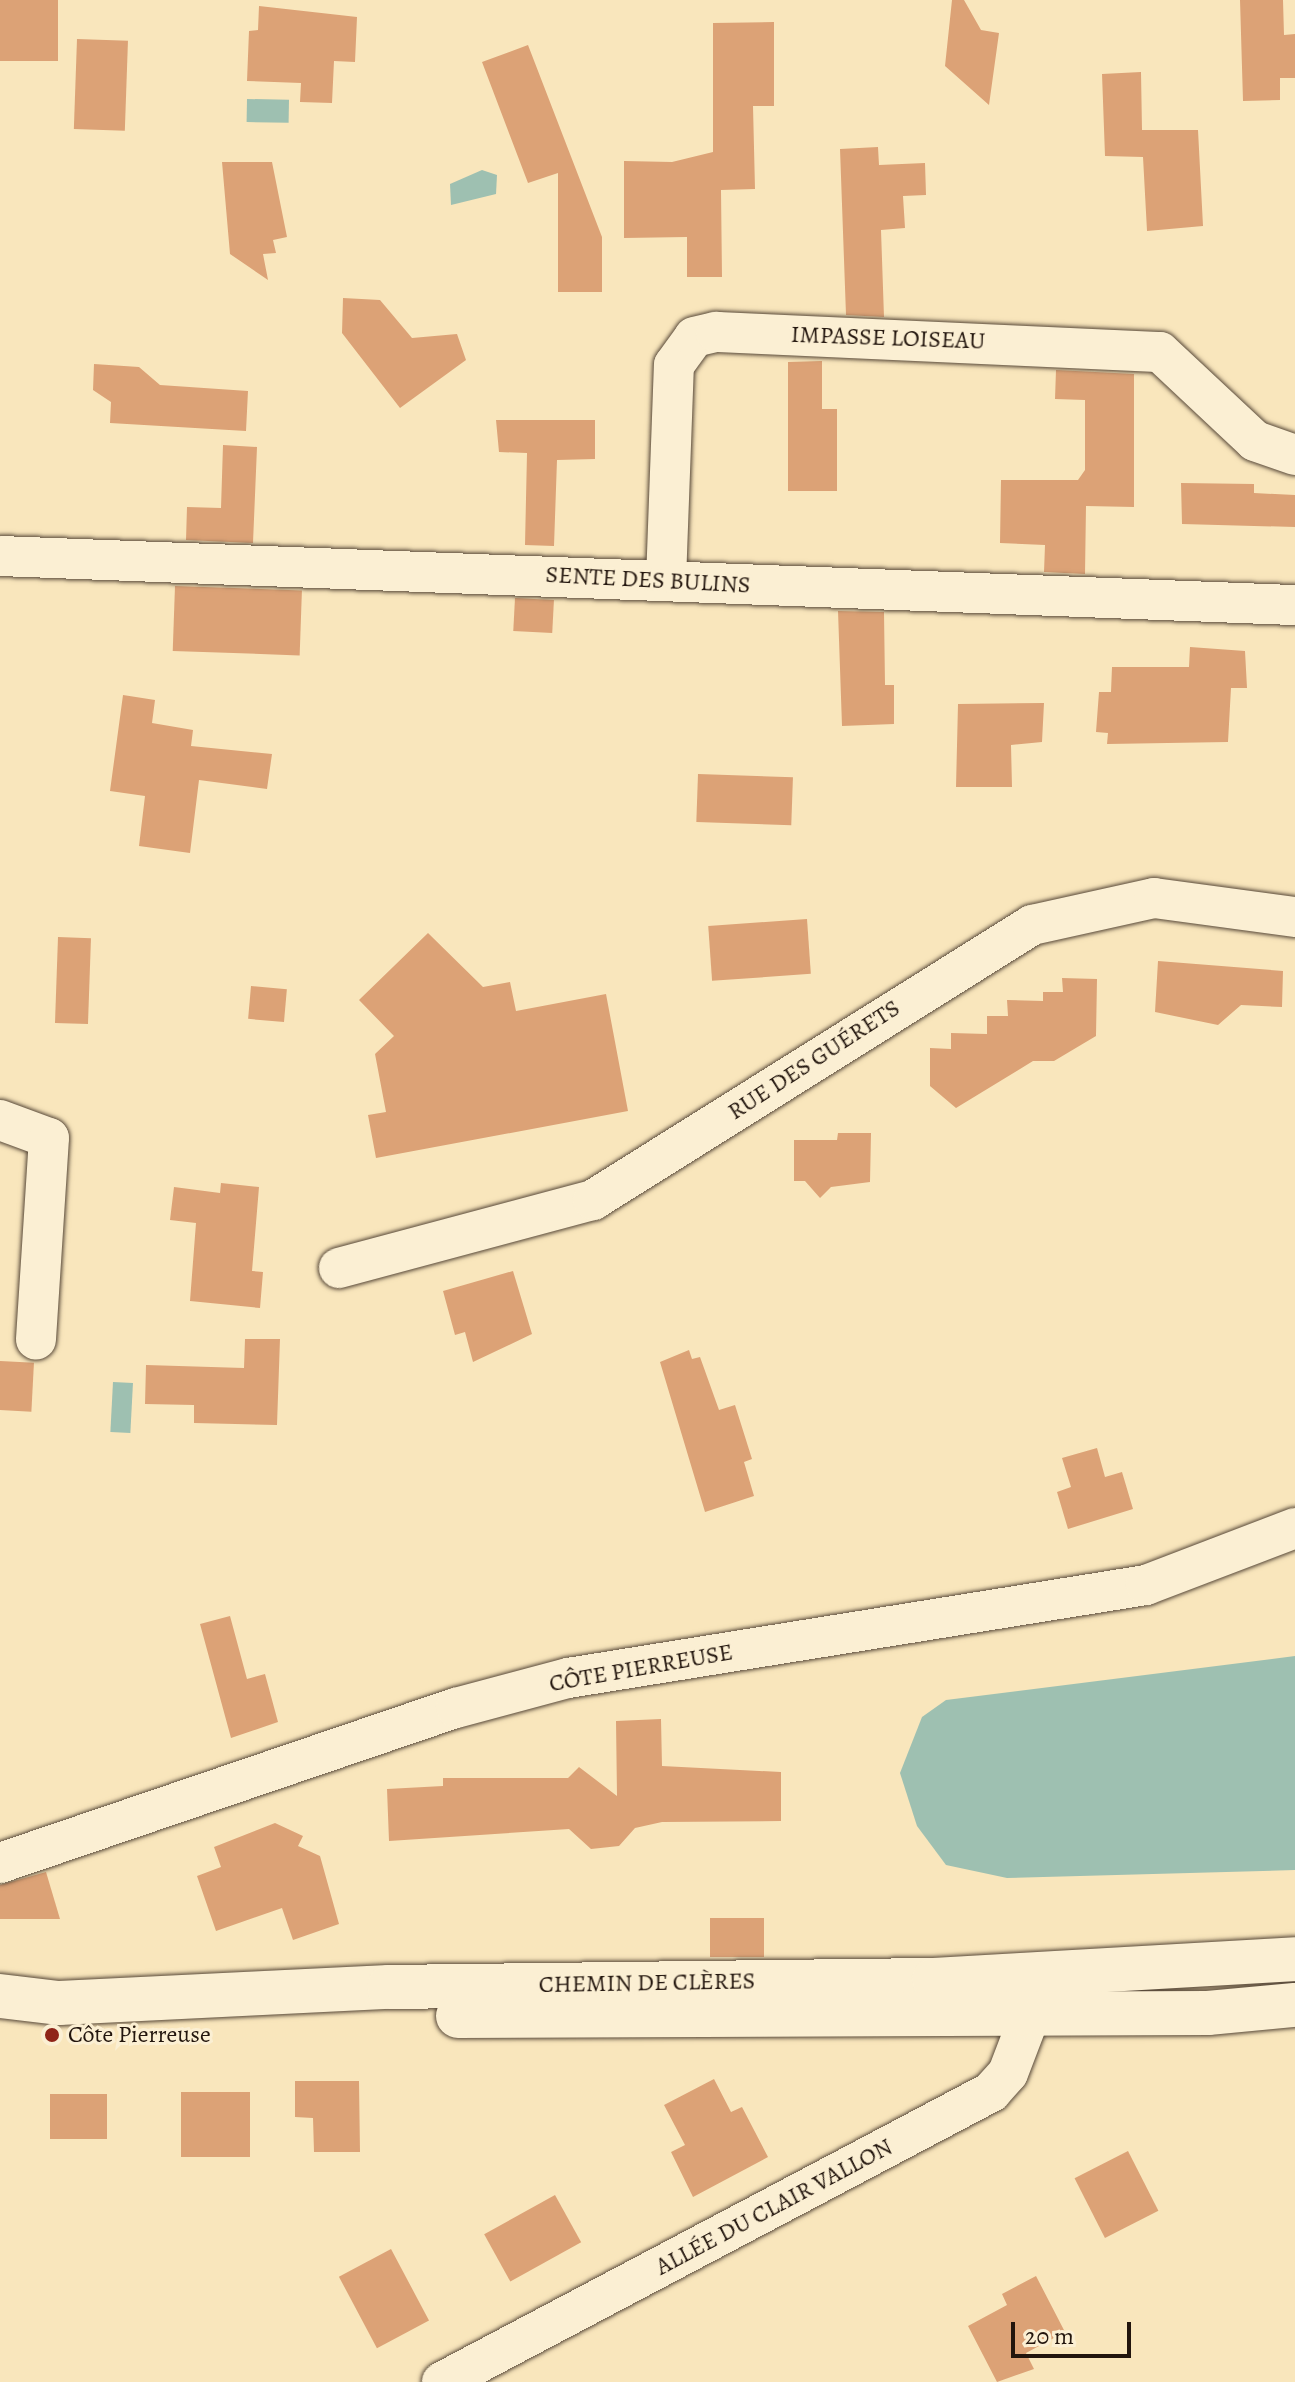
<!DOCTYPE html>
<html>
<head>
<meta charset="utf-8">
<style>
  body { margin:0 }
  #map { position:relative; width:1295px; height:2382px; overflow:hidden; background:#f9e6bc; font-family:Alegreya,serif }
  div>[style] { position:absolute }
  .water>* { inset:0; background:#9ec0b1; transform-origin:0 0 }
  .building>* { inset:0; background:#dca276; transform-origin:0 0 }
  .roads { filter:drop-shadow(0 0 2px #584939) drop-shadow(0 0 2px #584939) }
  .street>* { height:40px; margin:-20px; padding:0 20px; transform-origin:20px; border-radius:20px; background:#fbefd3 }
  .secondary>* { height:44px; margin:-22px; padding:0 22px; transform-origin:22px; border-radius:22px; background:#fbefd3 }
  .dots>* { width:22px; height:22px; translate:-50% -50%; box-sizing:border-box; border:4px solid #fbefd3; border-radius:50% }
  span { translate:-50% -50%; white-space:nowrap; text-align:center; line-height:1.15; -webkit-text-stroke:6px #fbefd3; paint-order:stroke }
  .street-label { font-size:24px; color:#22150d }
  .poi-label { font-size:24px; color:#22150d }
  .left { translate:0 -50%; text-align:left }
  .scale { position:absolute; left:1011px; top:2322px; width:120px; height:36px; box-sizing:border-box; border:4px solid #22150d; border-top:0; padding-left:10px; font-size:24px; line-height:28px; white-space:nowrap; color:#22150d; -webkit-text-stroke:6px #fbefd3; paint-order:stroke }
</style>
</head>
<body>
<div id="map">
  <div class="water">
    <i style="left:247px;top:99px;width:42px;height:23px;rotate:1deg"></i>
    <i style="clip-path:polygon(482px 170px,497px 175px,496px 194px,451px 205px,450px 184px)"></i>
    <i style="left:113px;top:1382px;width:20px;height:50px;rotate:3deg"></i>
    <i style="clip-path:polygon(1295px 1656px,1295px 1870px,1007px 1878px,946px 1865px,917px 1826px,900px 1773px,922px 1717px,946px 1700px)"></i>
  </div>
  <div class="building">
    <i style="left:0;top:0;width:58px;height:61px"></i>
    <i style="clip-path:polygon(952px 0,964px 0,981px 30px,999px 33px,989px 105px,945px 66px)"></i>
    <i style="clip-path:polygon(1240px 0,1283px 0,1284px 35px,1295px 34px,1295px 78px,1280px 78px,1280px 100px,1243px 101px)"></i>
    <i style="clip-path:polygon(259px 6px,357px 17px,355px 62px,334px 61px,332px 103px,300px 102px,301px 83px,247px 81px,249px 31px,258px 30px)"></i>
    <i style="clip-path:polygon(774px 22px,774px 106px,753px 106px,755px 189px,721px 190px,722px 277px,687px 277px,687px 237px,624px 238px,624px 161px,672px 162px,713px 152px,713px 23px)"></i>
    <i style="left:77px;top:39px;width:51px;height:90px;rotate:2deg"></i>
    <i style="clip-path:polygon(528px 45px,602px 237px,602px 292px,558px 292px,558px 173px,528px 183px,482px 62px)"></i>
    <i style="clip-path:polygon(1141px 72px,1142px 130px,1198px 130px,1203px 226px,1147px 231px,1143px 157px,1105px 156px,1102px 74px)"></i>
    <i style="clip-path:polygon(878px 147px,879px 165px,925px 163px,926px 195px,903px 196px,905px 228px,881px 230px,884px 317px,846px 315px,840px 149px)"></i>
    <i style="clip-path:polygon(222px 162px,272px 162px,287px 237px,273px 240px,276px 253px,263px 254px,268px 280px,230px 254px)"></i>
    <i style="clip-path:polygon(343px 298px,380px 300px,412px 338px,457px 334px,466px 360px,400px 408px,342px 333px)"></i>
    <i style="clip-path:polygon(822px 361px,822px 409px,837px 409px,837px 491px,788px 491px,788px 362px)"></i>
    <i style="clip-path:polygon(94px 364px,139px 367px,160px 385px,248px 391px,246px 431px,110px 423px,111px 402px,93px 390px)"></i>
    <i style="clip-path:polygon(1056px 370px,1134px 374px,1134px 507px,1086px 506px,1085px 574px,1044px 572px,1045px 545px,1000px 543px,1001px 480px,1078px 480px,1085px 470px,1085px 400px,1055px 399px)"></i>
    <i style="clip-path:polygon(496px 420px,595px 420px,595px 459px,557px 460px,554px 546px,525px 545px,527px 453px,499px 452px)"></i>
    <i style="clip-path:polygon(223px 445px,257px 447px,253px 543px,186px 540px,187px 507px,221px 508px)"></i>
    <i style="clip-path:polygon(1181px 483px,1254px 484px,1254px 493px,1295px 495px,1295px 527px,1182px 524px)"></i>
    <i style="left:175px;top:586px;width:127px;height:65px;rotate:2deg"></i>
    <i style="left:515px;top:598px;width:39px;height:33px;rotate:3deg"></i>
    <i style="clip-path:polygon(838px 611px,884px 612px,885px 685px,894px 685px,894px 724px,842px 726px)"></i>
    <i style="clip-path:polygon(1190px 647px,1245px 651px,1247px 688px,1231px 688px,1228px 742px,1107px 744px,1108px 733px,1096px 732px,1099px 692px,1111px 692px,1112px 667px,1189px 667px)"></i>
    <i style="clip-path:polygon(123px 695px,155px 700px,152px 723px,193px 730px,191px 746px,272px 754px,267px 789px,199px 780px,190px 853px,139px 846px,145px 796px,110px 791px)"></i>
    <i style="clip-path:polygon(1044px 703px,1042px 742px,1011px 745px,1012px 787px,956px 787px,958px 704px)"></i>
    <i style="left:698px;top:774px;width:95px;height:48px;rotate:2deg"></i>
    <i style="left:807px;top:919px;width:55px;height:99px;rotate:86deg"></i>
    <i style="clip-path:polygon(428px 933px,483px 987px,510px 982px,516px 1011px,606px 994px,628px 1111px,376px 1158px,368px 1115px,386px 1112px,375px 1054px,394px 1036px,359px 1000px)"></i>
    <i style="left:58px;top:937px;width:33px;height:86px;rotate:2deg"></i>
    <i style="clip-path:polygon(1158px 961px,1283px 971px,1282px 1007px,1241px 1005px,1218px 1025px,1155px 1012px)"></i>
    <i style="clip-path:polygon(1062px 978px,1097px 979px,1096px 1036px,1054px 1061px,1033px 1061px,956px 1108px,930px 1086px,930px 1048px,951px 1049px,951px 1033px,987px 1034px,987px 1016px,1008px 1016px,1007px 1000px,1043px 1001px,1043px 992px,1063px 992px)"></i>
    <i style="left:251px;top:986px;width:36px;height:33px;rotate:5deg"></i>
    <i style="clip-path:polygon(838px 1133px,871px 1133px,870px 1182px,831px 1187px,820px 1198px,805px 1181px,794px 1181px,794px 1140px,837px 1140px)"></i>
    <i style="clip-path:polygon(221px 1183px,259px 1187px,252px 1271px,263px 1272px,260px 1308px,190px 1301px,196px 1223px,170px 1220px,174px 1187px,220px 1193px)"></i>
    <i style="clip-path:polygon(513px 1271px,532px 1334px,473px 1362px,465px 1332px,455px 1335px,443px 1291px)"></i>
    <i style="clip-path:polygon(245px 1339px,280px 1339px,277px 1425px,194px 1423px,194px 1405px,145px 1404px,146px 1365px,244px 1368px)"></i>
    <i style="clip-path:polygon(689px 1350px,692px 1359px,700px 1357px,719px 1410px,735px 1405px,752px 1459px,744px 1462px,754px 1496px,705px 1512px,660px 1362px)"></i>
    <i style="left:0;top:1361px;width:34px;height:49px;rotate:3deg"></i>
    <i style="clip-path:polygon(1097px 1448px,1105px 1477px,1122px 1472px,1133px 1509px,1068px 1529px,1057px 1492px,1071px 1487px,1062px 1458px)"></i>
    <i style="clip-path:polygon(230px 1616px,247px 1679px,265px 1674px,278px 1722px,231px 1738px,200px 1624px)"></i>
    <i style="clip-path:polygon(661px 1719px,662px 1766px,781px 1772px,781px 1821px,662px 1822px,635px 1828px,619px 1846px,591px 1849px,569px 1829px,389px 1841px,387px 1789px,443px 1786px,443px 1778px,568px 1778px,579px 1767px,617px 1796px,616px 1721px)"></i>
    <i style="clip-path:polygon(275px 1823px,303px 1836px,298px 1846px,320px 1856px,339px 1924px,293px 1940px,282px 1908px,216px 1931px,197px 1876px,221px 1867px,214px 1847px)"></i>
    <i style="clip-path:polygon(46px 1872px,60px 1919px,0 1919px,0 1885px)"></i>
    <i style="left:764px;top:1918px;width:39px;height:54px;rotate:90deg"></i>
    <i style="clip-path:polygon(714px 2079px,731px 2112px,742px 2107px,768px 2157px,693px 2197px,671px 2152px,685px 2145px,664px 2105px)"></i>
    <i style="clip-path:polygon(295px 2081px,359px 2081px,360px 2152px,314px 2152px,313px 2118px,295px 2117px)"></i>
    <i style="left:181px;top:2092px;width:69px;height:65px"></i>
    <i style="left:107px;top:2094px;width:45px;height:57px;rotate:90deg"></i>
    <i style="left:1128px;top:2151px;width:67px;height:60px;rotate:63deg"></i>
    <i style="left:555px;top:2195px;width:54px;height:81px;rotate:61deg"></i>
    <i style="left:391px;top:2249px;width:81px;height:59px;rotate:62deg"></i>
    <i style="clip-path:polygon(1036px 2276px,1065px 2332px,1026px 2353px,1034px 2369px,997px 2382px,968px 2326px,1007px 2305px,1002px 2294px)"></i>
  </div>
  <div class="roads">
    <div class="street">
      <i style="left:0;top:556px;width:1296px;rotate:2.17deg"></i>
      <i style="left:666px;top:581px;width:216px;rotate:-87.9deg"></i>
      <i style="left:674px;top:365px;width:34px;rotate:-54deg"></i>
      <i style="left:694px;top:337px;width:23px;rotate:-13deg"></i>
      <i style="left:716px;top:332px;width:444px;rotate:2.6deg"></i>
      <i style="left:1160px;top:352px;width:130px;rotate:43.1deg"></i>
      <i style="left:1255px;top:441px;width:42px;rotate:19.3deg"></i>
      <i style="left:0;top:1120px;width:52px;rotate:20.2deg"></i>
      <i style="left:49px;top:1138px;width:202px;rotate:93.7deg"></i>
      <i style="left:339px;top:1268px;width:263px;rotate:-15deg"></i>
      <i style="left:593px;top:1200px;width:518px;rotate:-32.06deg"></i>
      <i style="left:1032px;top:925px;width:125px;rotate:-12.5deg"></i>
      <i style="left:1154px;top:898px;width:142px;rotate:7.7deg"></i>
      <i style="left:0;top:1863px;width:482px;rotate:-18.8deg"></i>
      <i style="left:456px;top:1708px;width:116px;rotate:-15deg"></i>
      <i style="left:568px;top:1678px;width:585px;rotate:-9.14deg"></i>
      <i style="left:1146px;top:1585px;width:160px;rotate:-20.9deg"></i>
      <i style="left:442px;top:2382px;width:621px;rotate:-27.84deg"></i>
      <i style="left:991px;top:2092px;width:25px;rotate:-48deg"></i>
      <i style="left:1008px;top:2073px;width:95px;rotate:-69.1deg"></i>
    </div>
    <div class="secondary">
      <i style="left:0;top:1996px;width:59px;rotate:6.8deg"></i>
      <i style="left:59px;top:2003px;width:330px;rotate:-2.8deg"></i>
      <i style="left:389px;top:1987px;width:545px;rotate:-0.74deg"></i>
      <i style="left:934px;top:1980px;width:362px;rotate:-3.3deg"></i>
      <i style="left:458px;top:2016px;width:750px;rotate:-0.23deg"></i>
      <i style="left:1208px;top:2013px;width:87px;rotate:-5.3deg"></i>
    </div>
  </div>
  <div class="dots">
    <i style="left:52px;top:2035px;background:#8f2418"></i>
  </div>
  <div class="street-label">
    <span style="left:888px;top:338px;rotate:2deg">IMPASSE LOISEAU</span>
    <span style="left:648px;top:580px;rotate:3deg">SENTE DES BULINS</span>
    <span style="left:814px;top:1060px;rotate:-33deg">RUE DES GUÉRETS</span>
    <span style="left:641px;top:1668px;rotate:-10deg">CÔTE PIERREUSE</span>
    <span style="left:647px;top:1983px;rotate:-1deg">CHEMIN DE CLÈRES</span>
    <span style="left:774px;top:2207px;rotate:-28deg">ALLÉE DU CLAIR VALLON</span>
  </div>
  <div class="poi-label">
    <span class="left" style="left:68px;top:2035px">Côte Pierreuse</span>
  </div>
  <div class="scale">20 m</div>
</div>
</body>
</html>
